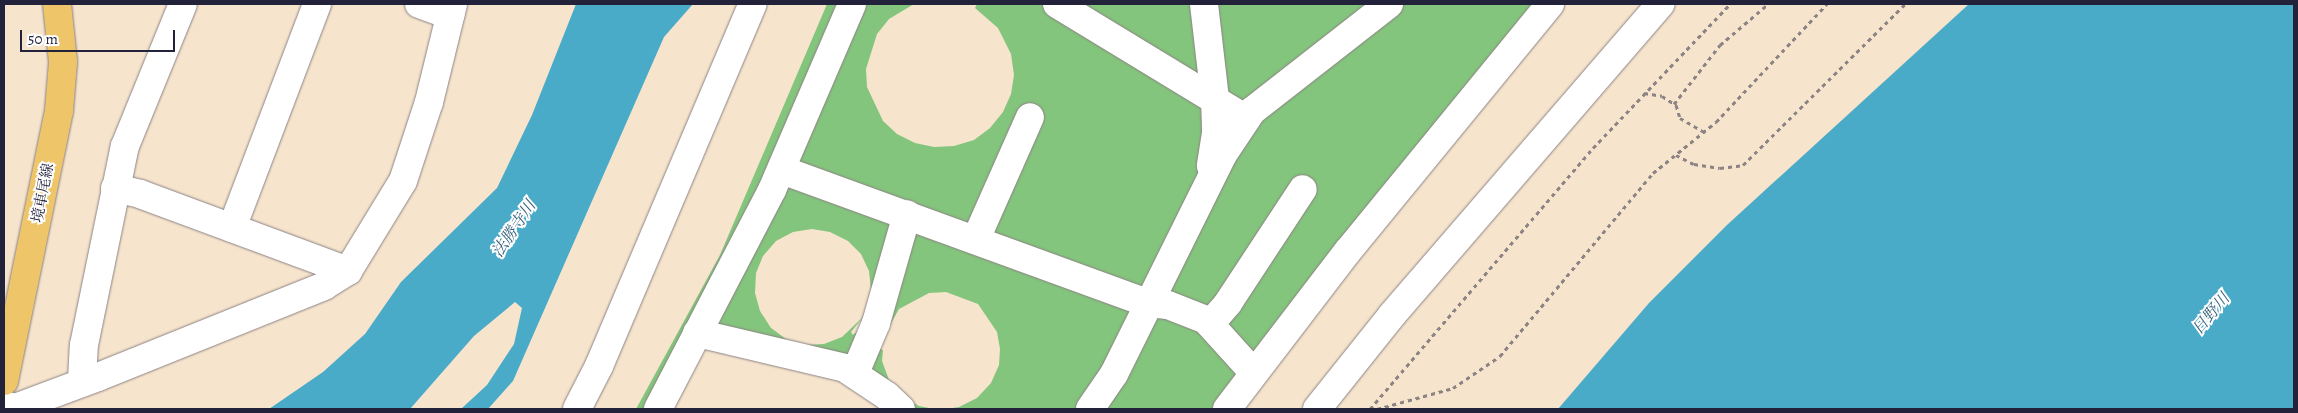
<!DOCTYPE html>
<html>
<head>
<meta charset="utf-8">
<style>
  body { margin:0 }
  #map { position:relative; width:2298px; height:413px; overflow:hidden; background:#f6e4cd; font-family:Alegreya,"Noto Serif JP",serif }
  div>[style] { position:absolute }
  .green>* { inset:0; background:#84c57d }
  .water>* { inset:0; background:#49abc8 }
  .path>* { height:3px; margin-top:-1.5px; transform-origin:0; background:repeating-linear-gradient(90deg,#8c8384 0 4px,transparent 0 8px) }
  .roads { filter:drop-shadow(0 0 1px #8c8384) drop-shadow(0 0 1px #8c8384) }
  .minor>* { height:28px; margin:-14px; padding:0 14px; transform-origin:14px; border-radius:14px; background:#fff }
  .major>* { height:28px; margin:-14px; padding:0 14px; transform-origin:14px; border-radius:14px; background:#eec569 }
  span { translate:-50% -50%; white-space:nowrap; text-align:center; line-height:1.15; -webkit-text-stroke:4px #fff; paint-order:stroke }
  .street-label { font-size:15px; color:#22223b }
  .water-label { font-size:16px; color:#34607a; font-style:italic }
  .frame { position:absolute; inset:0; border:5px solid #22223b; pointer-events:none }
  .scale { position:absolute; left:20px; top:30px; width:155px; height:22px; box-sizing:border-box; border:2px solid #22223b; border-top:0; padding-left:6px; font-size:15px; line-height:18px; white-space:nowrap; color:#22223b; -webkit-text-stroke:4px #fff; paint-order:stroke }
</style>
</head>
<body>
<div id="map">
  <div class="green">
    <i style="clip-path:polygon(827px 4px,848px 4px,651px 409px,636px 409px,720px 255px)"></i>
    <i style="clip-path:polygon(855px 4px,914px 4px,889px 19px,877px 34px,866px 69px,867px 87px,883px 121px,897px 134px,915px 143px,934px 147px,954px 146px,974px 140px,990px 128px,1003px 112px,1011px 94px,1014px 75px,1011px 54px,998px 28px,975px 8px,977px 4px,1050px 4px,1204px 98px,1207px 157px,1149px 290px,975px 227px,793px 167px)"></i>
    <i style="clip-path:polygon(1067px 4px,1199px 4px,1206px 86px)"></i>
    <i style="clip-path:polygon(1210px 4px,1373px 4px,1248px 107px,1219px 94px)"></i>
    <i style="clip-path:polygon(1395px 4px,1546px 4px,1256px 356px,1215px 312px,1171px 302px,1166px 275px,1246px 126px)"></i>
    <i style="clip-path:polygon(evenodd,784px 183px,894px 215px,885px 281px,845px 360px,728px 336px,709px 317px,784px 183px,812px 229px,830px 232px,848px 241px,861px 254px,869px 271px,871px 290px,862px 327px,853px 335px,851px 332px,864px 316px,842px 337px,824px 344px,805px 345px,786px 339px,771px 328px,760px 311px,755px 293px,756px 273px,763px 256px,776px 241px,793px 232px,812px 229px)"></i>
    <i style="clip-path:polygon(905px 228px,1136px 309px,1084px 409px,946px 409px,959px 407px,977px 398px,991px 383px,999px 365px,1000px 349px,997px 332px,978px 304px,946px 292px,929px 293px,899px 309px,877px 348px,883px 350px,882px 361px,889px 380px,901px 395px,919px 406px,934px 409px,906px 409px,864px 367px)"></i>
    <i style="clip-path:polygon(1170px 309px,1241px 365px,1222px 409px,1095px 409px,1147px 317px)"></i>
  </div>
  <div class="water">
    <i style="clip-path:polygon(576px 4px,693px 4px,664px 37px,513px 381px,488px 409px,461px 409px,487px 385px,514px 344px,522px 308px,515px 302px,474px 336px,410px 409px,269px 409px,323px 372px,365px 334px,401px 282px,497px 188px,532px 115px)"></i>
    <i style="clip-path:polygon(1969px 4px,2294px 4px,2294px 409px,1558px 409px,1649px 303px,1727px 225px)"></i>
  </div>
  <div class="path">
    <i style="left:1644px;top:93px;width:18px;rotate:9deg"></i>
    <i style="left:1662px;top:96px;width:17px;rotate:33deg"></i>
    <i style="left:1676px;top:105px;width:14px;rotate:73deg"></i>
    <i style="left:1680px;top:118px;width:28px;rotate:30deg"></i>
    <i style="left:1674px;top:104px;width:75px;rotate:-52.1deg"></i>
    <i style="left:1720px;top:45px;width:63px;rotate:-40.5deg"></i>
    <i style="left:1676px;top:155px;width:20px;rotate:27deg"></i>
    <i style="left:1694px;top:164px;width:26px;rotate:9deg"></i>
    <i style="left:1720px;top:168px;width:23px;rotate:-7deg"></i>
    <i style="left:1743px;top:165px;width:228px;rotate:-44.8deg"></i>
    <i style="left:1370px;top:409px;width:343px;rotate:-49.5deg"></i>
    <i style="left:1593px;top:148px;width:199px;rotate:-46.4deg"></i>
    <i style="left:1377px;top:409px;width:79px;rotate:-15.4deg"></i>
    <i style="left:1453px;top:388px;width:57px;rotate:-34.2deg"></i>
    <i style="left:1500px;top:356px;width:239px;rotate:-50.1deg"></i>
    <i style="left:1653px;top:173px;width:81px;rotate:-39deg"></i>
    <i style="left:1716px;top:122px;width:162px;rotate:-46.8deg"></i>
  </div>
  <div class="roads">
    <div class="minor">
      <i style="left:419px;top:4px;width:33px;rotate:20deg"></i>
      <i style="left:1057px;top:4px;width:221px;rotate:31.3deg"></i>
      <i style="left:1204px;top:4px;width:96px;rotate:83.4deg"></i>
      <i style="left:1215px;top:99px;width:34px;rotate:88deg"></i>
      <i style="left:1216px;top:133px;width:33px;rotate:99deg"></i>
      <i style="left:782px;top:170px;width:389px;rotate:20deg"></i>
      <i style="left:1148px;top:303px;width:20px;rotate:6deg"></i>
      <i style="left:1168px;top:305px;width:41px;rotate:21.5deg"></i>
      <i style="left:1206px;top:320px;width:70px;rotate:47.9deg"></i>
      <i style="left:115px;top:188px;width:26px;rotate:13deg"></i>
      <i style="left:140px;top:194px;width:222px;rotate:20.3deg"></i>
      <i style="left:232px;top:228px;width:240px;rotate:-69.2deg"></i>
      <i style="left:976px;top:239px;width:133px;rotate:-66.1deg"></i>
      <i style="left:1210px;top:324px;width:28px;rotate:-49deg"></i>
      <i style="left:1228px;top:303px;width:136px;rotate:-56.7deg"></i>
      <i style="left:697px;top:333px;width:152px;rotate:13.3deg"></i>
      <i style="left:845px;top:368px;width:50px;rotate:33.7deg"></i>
      <i style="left:887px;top:396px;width:19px;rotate:43deg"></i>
      <i style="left:855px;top:373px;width:54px;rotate:-67.2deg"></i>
      <i style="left:876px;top:323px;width:113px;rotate:-74.1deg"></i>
      <i style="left:82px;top:380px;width:35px;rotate:-87deg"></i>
      <i style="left:84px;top:345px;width:203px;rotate:-78.4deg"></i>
      <i style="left:125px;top:146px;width:153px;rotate:-67.8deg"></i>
      <i style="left:4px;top:405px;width:11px;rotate:15deg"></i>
      <i style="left:15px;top:408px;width:89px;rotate:-20.5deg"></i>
      <i style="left:98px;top:377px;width:244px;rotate:-21.9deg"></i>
      <i style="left:324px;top:286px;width:28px;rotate:-32deg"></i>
      <i style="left:348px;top:271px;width:105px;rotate:-58.6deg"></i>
      <i style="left:403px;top:181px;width:83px;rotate:-71.8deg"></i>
      <i style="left:429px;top:102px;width:101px;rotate:-76.2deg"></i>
      <i style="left:577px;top:409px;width:48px;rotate:-62.9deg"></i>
      <i style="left:599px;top:366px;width:393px;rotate:-67deg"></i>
      <i style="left:658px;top:409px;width:247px;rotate:-62.5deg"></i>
      <i style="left:772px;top:190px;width:202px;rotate:-66.7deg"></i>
      <i style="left:1090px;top:409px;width:42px;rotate:-55.6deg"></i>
      <i style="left:1114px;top:374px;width:243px;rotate:-63.6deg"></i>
      <i style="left:1222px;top:156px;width:54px;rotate:-56.3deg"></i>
      <i style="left:1252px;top:111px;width:174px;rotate:-38deg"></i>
      <i style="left:1227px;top:409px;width:199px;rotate:-52.6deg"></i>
      <i style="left:1348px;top:251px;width:319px;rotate:-50.7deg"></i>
      <i style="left:1317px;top:409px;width:120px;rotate:-51.4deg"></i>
      <i style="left:1392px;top:315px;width:411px;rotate:-49.2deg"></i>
    </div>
    <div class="major">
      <i style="left:4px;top:381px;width:276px;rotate:-78.5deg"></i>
      <i style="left:59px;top:111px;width:49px;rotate:-85.3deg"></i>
      <i style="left:63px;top:62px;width:58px;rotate:-95.9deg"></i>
    </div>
  </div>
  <div class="street-label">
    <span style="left:43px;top:193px;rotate:-79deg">境車尾線</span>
  </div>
  <div class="water-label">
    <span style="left:514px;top:229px;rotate:-56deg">法勝寺川</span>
    <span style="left:2211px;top:314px;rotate:-50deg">日野川</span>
  </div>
  <div class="frame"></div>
  <div class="scale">50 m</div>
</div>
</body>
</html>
